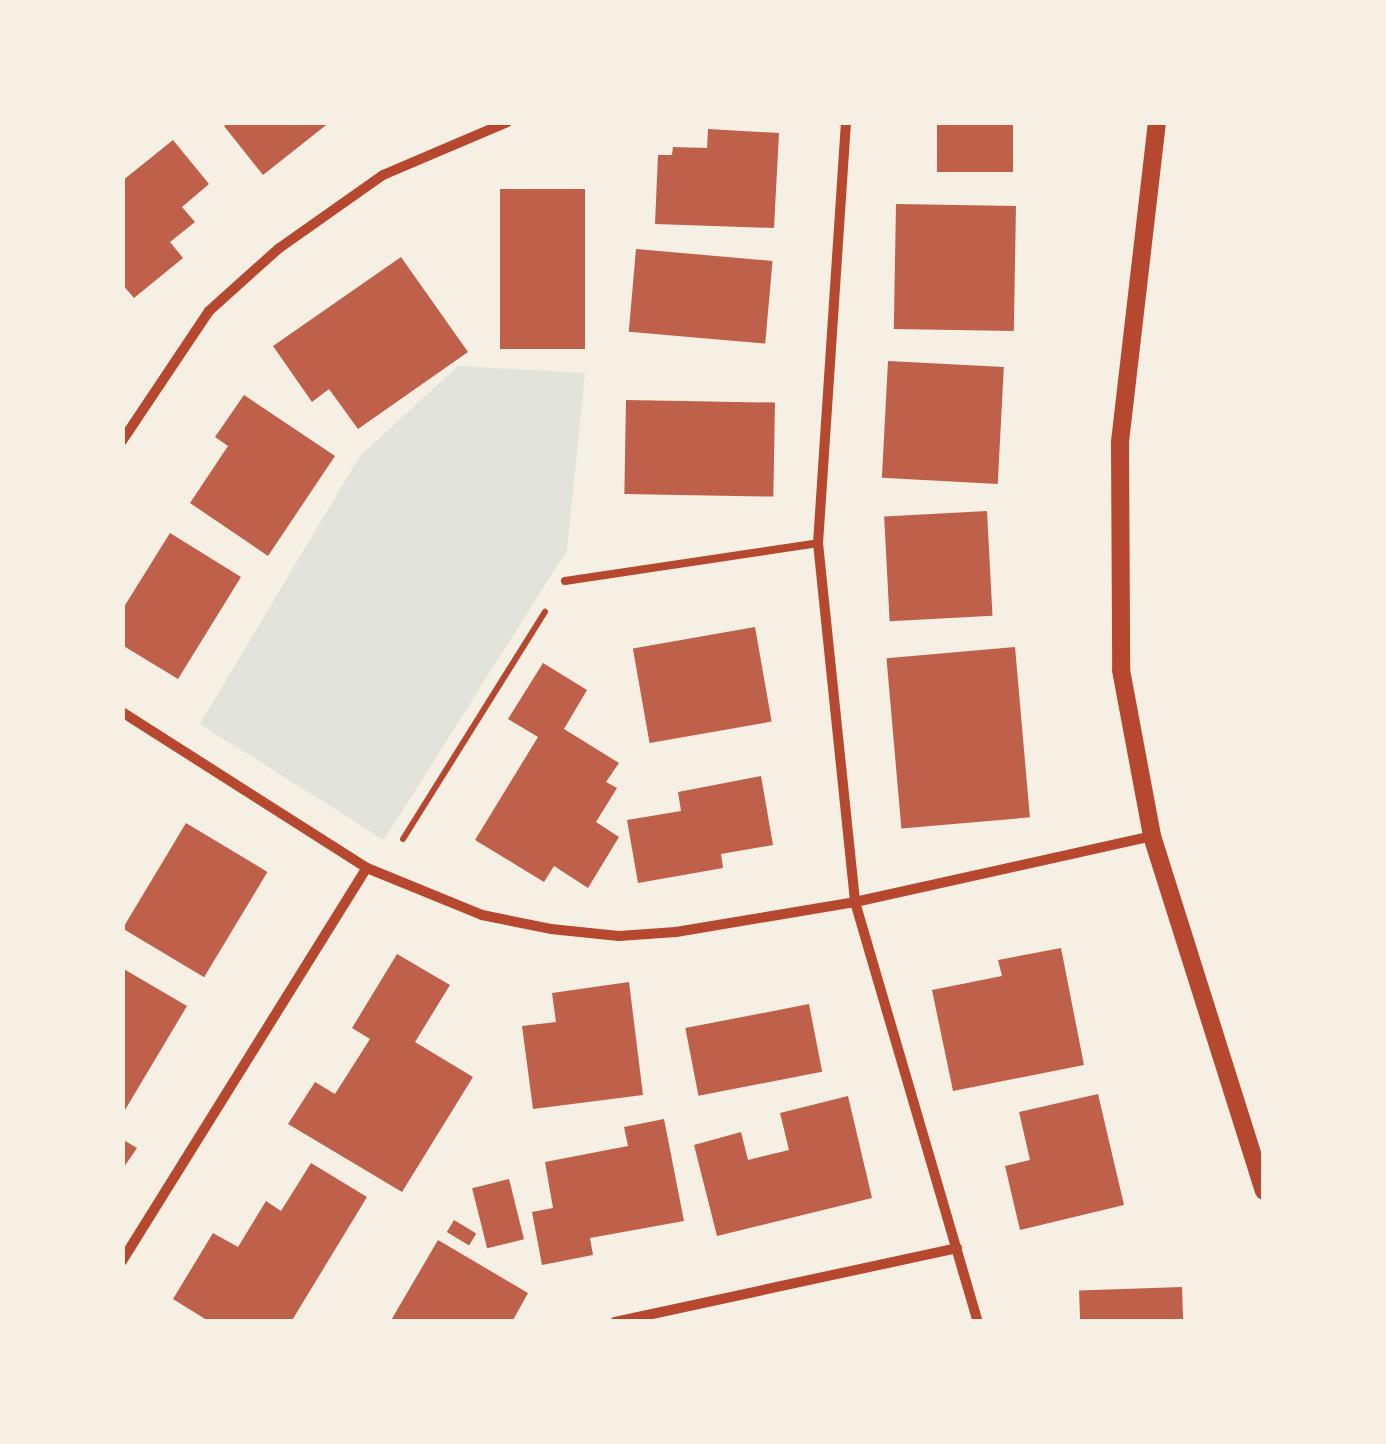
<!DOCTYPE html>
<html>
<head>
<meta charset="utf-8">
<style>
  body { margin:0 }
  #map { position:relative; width:1386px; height:1444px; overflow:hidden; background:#f6efe4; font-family:"Titillium Web",sans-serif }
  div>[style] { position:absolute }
  .green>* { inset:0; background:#e2e4dc }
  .building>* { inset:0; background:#bf614a; transform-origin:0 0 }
  .path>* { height:6px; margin:-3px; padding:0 3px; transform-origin:3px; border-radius:3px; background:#b5482f }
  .service>* { height:8px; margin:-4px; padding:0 4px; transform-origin:4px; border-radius:4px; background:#b5482f }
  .minor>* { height:10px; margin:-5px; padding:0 5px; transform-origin:5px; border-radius:5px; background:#b5482f }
  .tertiary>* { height:18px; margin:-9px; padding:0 9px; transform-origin:9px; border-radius:9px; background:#b5482f }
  span { translate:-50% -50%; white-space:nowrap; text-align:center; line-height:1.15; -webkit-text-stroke:8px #f6efe4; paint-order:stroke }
  .frame { position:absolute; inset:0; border:125px solid #f6efe4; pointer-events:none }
</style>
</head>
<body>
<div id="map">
  <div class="green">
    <i style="clip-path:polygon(458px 366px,585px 373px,567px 550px,384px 840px,200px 724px,360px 456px)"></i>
  </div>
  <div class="building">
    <i style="clip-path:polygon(229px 122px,330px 122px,263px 175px,224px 126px)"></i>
    <i style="left:937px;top:122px;width:76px;height:50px"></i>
    <i style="clip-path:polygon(708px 129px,779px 133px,774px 228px,655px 224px,658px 155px,672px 155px,673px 147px,707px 148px)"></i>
    <i style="clip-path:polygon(173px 140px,209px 184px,182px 207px,195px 222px,170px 242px,183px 258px,134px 298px,122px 284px,122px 181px)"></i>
    <i style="left:500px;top:189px;width:85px;height:160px"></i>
    <i style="left:896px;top:204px;width:120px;height:125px;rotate:1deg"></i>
    <i style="left:636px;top:249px;width:137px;height:83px;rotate:5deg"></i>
    <i style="clip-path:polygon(401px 257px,468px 352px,358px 429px,329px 389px,312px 402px,273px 346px)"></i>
    <i style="left:888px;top:361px;width:116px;height:117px;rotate:3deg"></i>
    <i style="clip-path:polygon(244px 395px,335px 456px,268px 556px,190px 503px,228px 446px,215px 437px)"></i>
    <i style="left:626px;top:400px;width:149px;height:94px;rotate:1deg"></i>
    <i style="left:987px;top:511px;width:105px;height:103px;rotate:87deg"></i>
    <i style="clip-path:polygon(170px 533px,241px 577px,178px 679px,122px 645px,122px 610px)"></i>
    <i style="left:755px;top:627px;width:96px;height:124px;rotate:80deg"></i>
    <i style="left:1015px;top:647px;width:171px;height:129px;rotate:85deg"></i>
    <i style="clip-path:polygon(543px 663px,587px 690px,564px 729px,619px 763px,606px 782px,617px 788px,596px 822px,619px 837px,588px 888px,554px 866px,544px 882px,475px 840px,538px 737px,508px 719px)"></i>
    <i style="clip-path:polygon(761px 776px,773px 845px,721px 854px,723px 868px,638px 883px,627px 820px,681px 811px,678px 792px)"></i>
    <i style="left:186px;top:823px;width:95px;height:123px;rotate:31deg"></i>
    <i style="clip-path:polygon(1061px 948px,1084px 1065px,953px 1091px,932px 990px,1002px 976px,998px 960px)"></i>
    <i style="clip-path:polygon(397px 954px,450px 985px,415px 1042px,473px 1077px,402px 1192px,288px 1124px,315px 1082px,335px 1094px,370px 1039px,352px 1028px)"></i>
    <i style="clip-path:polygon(122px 968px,187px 1006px,122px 1115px)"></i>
    <i style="clip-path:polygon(629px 982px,643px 1095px,533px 1109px,522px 1026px,556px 1022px,552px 993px)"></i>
    <i style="left:809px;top:1004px;width:69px;height:126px;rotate:79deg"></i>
    <i style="clip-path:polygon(1098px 1094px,1124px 1205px,1020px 1230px,1005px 1166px,1030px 1160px,1019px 1112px)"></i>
    <i style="clip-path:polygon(848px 1096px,872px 1198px,717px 1236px,694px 1145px,741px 1132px,748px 1160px,789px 1150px,780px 1113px)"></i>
    <i style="clip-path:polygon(664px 1119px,684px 1221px,590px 1238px,593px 1255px,542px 1265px,532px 1212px,553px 1208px,545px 1162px,628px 1146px,624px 1127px)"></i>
    <i style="clip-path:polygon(122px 1139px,137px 1148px,122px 1170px)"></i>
    <i style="clip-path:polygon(311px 1163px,367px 1197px,291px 1322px,210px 1322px,173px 1299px,213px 1233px,238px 1247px,266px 1201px,281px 1211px)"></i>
    <i style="left:509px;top:1179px;width:62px;height:38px;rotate:76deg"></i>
    <i style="left:454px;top:1220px;width:26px;height:14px;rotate:31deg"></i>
    <i style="clip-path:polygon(438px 1240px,528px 1293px,512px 1322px,390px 1322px)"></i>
    <i style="left:1182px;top:1287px;width:35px;height:103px;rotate:88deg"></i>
  </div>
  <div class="path">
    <i style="left:403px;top:839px;width:268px;rotate:-58deg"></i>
  </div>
  <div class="service">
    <i style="left:565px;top:581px;width:256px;rotate:-8.5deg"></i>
  </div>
  <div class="minor">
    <i style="left:846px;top:122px;width:422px;rotate:93.8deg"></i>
    <i style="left:818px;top:543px;width:361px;rotate:84.1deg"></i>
    <i style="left:855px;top:902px;width:438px;rotate:73.7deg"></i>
    <i style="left:122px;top:441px;width:156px;rotate:-56.2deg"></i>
    <i style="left:209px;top:311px;width:93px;rotate:-41.9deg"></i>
    <i style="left:278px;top:249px;width:128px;rotate:-35.2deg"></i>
    <i style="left:383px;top:175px;width:135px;rotate:-23.1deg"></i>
    <i style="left:122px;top:712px;width:290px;rotate:32.5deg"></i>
    <i style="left:367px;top:868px;width:124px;rotate:22.2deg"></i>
    <i style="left:482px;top:915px;width:70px;rotate:11.5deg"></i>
    <i style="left:551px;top:929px;width:68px;rotate:5.9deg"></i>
    <i style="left:619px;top:936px;width:57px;rotate:-4deg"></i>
    <i style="left:676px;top:932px;width:181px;rotate:-9.5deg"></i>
    <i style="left:855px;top:902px;width:304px;rotate:-12.5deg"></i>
    <i style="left:122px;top:1261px;width:463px;rotate:-58.1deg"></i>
    <i style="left:615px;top:1322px;width:350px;rotate:-12.2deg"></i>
  </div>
  <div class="tertiary">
    <i style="left:1157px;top:122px;width:323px;rotate:96.6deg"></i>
    <i style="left:1120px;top:443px;width:227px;rotate:89.7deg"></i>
    <i style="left:1121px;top:670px;width:169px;rotate:79.4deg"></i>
    <i style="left:1152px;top:836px;width:372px;rotate:72.5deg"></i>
  </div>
  <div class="frame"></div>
</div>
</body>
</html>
